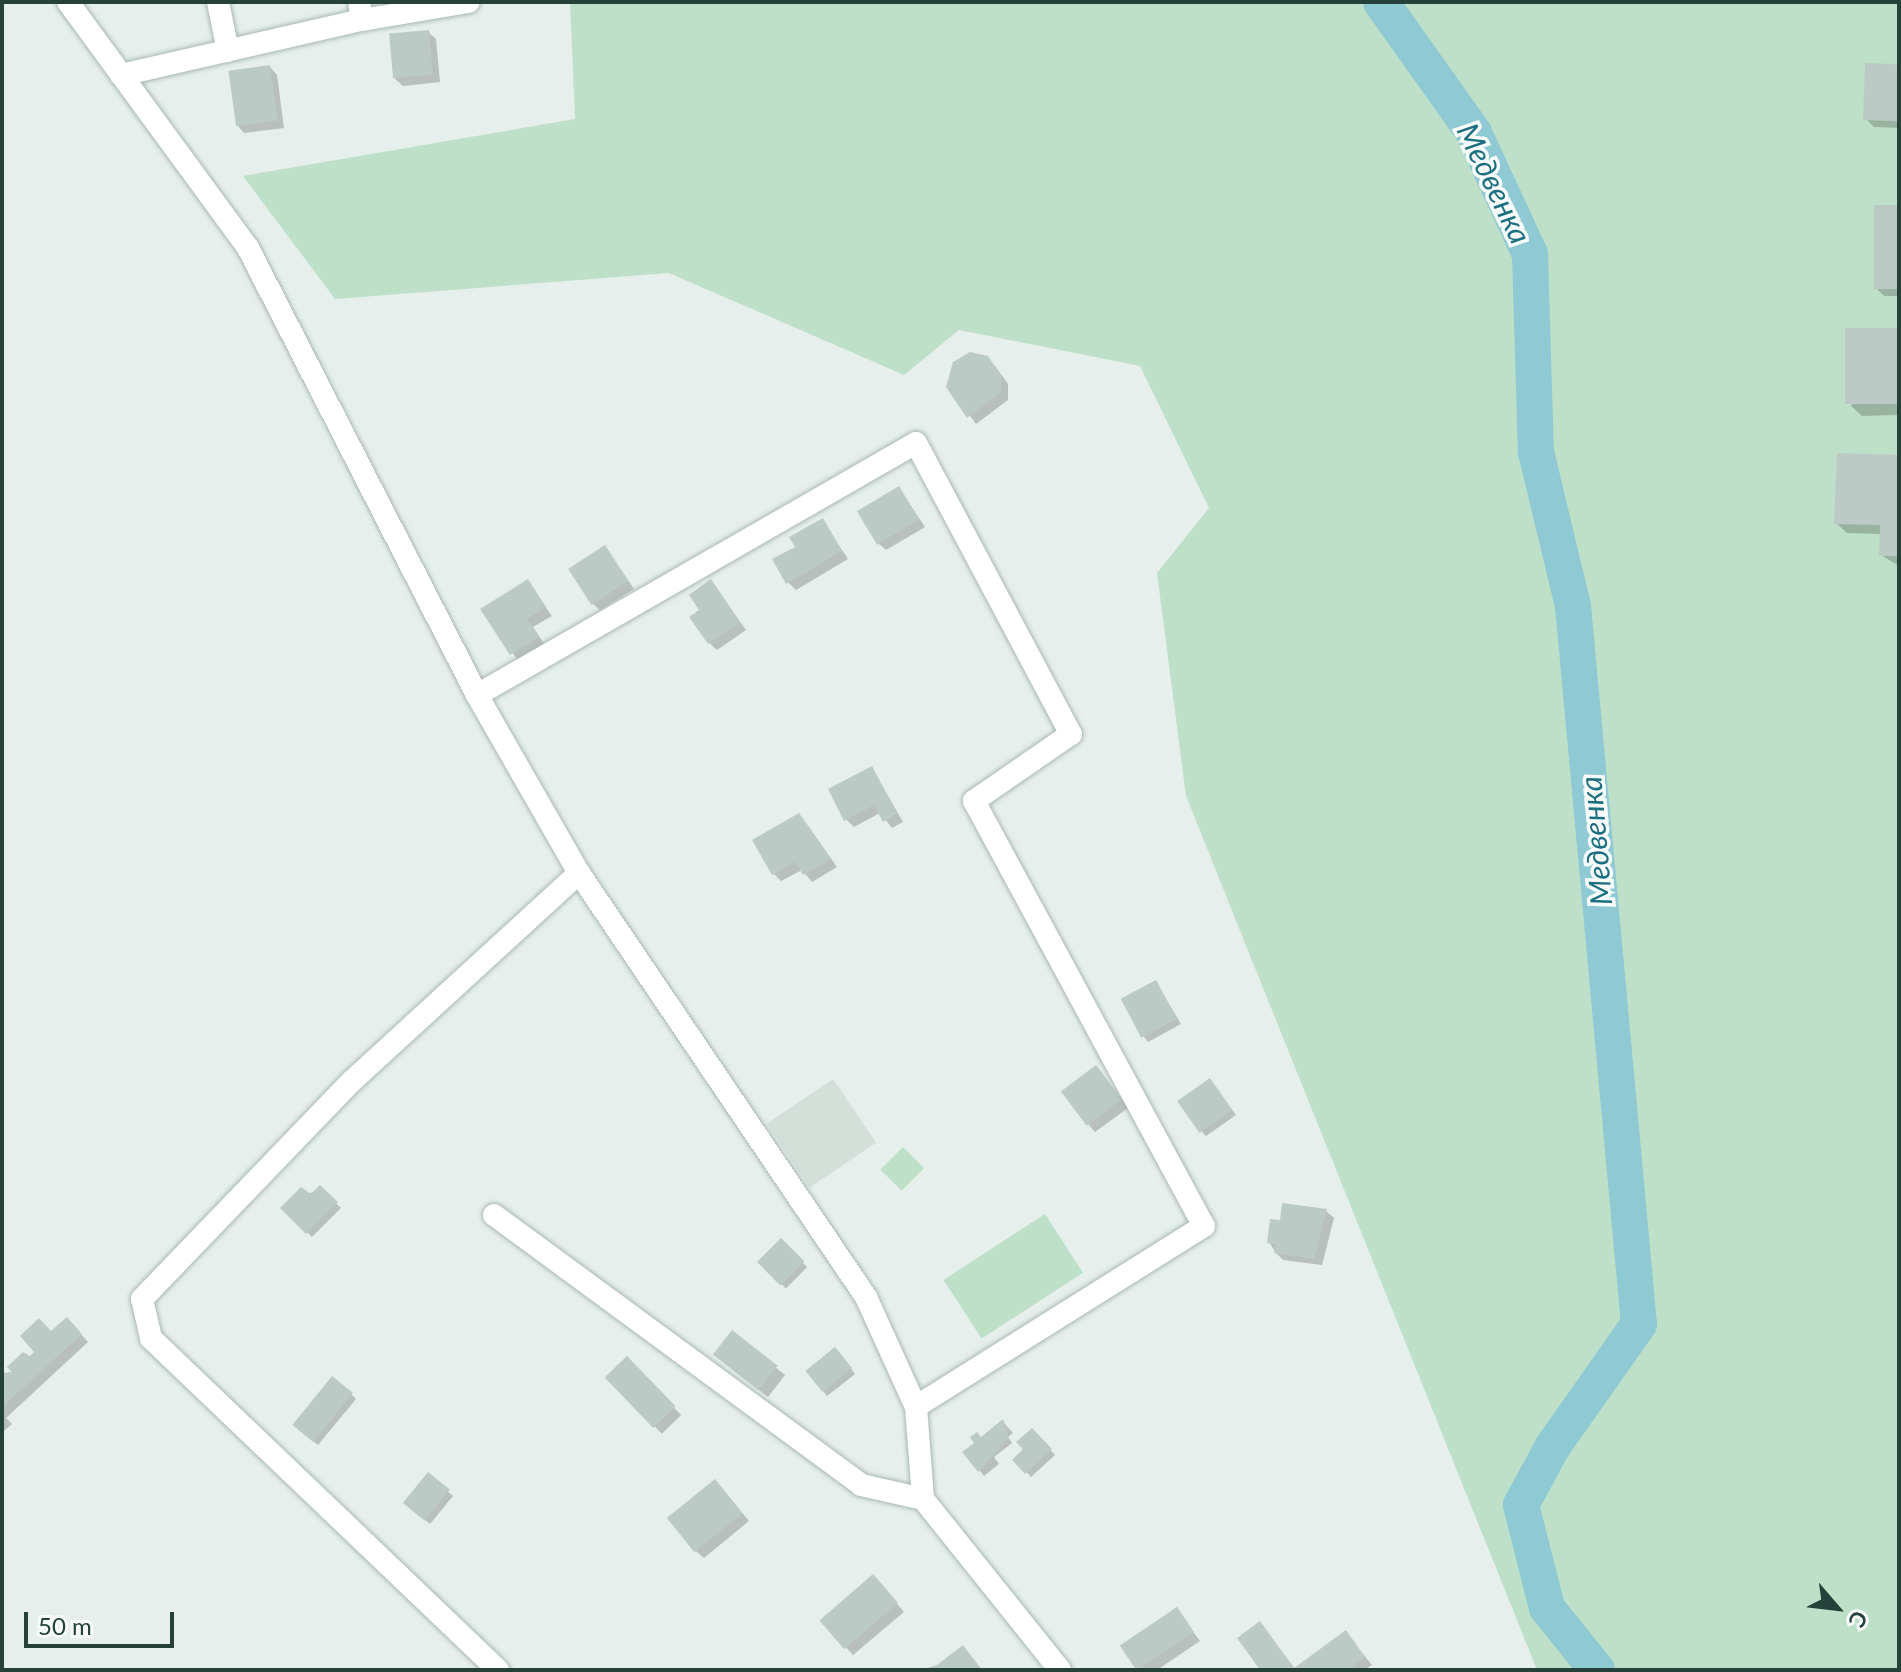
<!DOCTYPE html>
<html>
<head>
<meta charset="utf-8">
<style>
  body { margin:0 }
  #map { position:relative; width:1901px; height:1672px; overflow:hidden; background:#e6efeb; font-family:Lato,sans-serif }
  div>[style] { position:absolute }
  .built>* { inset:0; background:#d4dfda; transform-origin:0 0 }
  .green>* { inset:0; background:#bfe0c8; transform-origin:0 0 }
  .shadow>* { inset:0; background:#0003; transform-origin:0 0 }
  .river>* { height:36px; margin:-18px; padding:0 18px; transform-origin:18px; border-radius:18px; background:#8ec9d4 }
  .building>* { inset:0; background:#bbcac4; transform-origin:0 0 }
  .roads { filter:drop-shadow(0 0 2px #a8b8b2) drop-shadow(0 0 2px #a8b8b2) }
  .street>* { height:22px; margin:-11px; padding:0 11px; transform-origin:11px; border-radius:11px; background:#fff }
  span { translate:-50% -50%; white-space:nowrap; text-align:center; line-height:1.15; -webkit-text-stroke:7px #f7fbf9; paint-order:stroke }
  .water-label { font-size:30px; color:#1c6f80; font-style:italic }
  .frame { position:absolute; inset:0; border:4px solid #24423a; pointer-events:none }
  .north { position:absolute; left:1797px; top:1568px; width:80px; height:80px; -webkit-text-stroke:6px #f7fbf9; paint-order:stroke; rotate:118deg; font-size:22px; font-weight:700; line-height:32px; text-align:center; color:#24423a }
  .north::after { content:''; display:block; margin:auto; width:28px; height:36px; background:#24423a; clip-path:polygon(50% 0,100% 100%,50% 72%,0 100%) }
  .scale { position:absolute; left:24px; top:1612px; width:150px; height:36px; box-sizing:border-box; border:4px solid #24423a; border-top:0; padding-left:10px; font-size:24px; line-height:28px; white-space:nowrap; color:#24423a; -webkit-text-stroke:6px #f7fbf9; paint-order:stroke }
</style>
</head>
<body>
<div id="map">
  <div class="built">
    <i style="left:833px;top:1079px;width:77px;height:80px;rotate:56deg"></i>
  </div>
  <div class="green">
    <i style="clip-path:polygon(570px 2px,1899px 2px,1899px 1670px,1537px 1670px,1186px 796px,1157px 573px,1209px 508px,1140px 366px,959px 330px,904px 375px,669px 273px,335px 299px,243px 176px,575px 119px)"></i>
    <i style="left:903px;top:1147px;width:30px;height:32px;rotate:45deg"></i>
    <i style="left:1045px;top:1214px;width:70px;height:121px;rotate:57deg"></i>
  </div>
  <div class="shadow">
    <i style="clip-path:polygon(428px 32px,436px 39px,440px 82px,403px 86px,395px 79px)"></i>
    <i style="clip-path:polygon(1899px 66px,1899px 128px,1874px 127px,1866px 119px)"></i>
    <i style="clip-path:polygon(270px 67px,277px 75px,284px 128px,244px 133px,237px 125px)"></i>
    <i style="clip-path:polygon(1899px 207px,1899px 296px,1884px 296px,1876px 288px)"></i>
    <i style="clip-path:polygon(1899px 330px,1899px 415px,1862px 416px,1851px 406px)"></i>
    <i style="clip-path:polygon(995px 366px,1008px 384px,1008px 400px,976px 424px,949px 387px)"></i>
    <i style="clip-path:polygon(1899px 457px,1899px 566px,1881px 555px,1882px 534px,1847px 533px,1836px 523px)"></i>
    <i style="clip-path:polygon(899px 488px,925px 527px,886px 550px,878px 543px)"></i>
    <i style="clip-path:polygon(822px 520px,848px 559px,796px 590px,788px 582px,797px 547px)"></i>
    <i style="clip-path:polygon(605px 547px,634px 589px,600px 610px,592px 603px)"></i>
    <i style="clip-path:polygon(527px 582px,552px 616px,533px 627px,545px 645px,519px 662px,483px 610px)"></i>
    <i style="clip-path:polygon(711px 582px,746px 630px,717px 650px,709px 643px,702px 611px)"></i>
    <i style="clip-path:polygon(872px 768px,903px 822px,892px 828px,880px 813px,854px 827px,846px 819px)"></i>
    <i style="clip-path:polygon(806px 823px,837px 867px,812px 882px,802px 870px,781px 881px,774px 874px)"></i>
    <i style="clip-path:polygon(1156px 982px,1181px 1024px,1148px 1042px,1144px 1037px)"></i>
    <i style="clip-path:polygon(1104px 1076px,1128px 1108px,1095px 1132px,1088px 1124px)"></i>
    <i style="clip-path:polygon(1214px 1086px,1236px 1115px,1206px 1136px,1202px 1132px)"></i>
    <i style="clip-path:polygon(320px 1188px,341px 1208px,312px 1237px,283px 1208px)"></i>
    <i style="clip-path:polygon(1326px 1211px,1334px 1218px,1322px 1265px,1283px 1260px,1276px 1253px,1269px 1242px,1282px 1223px)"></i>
    <i style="left:781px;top:1241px;width:37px;height:30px;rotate:45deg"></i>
    <i style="clip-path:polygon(67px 1319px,88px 1342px,6px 1418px,12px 1424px,2px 1433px,2px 1373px,18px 1375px)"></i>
    <i style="clip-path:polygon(732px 1333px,785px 1375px,768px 1397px,723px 1362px)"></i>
    <i style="clip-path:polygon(840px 1354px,855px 1374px,827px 1396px,808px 1371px)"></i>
    <i style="left:627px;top:1359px;width:78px;height:27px;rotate:46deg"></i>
    <i style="clip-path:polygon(351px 1394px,356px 1399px,318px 1445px,299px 1429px)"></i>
    <i style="clip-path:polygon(1003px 1422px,1013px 1433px,1008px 1437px,1012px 1443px,994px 1457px,999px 1464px,984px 1476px,965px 1453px)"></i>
    <i style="clip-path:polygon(1032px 1431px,1055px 1455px,1031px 1477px,1015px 1460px,1026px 1449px)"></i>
    <i style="clip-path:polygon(428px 1475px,453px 1496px,430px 1524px,410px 1507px)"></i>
    <i style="clip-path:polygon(722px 1489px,749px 1521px,704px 1558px,696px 1551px)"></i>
    <i style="clip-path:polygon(880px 1584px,904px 1612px,853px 1655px,822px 1620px)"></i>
    <i style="clip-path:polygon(1176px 1609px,1200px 1641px,1157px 1670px,1139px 1670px,1122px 1646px)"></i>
    <i style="clip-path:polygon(1260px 1624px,1295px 1669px,1346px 1633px,1372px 1665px,1364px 1670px,1262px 1670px)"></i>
  </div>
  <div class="river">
    <i style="left:1381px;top:2px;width:161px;rotate:54.6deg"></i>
    <i style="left:1474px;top:133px;width:133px;rotate:65.2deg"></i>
    <i style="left:1530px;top:254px;width:198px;rotate:88.3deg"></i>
    <i style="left:1536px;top:452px;width:158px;rotate:76.5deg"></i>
    <i style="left:1573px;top:606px;width:721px;rotate:84.75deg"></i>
    <i style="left:1639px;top:1324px;width:149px;rotate:125.2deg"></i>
    <i style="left:1553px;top:1446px;width:67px;rotate:118.5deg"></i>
    <i style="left:1521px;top:1505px;width:106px;rotate:75.8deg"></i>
    <i style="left:1547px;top:1608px;width:80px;rotate:51.1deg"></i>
  </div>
  <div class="building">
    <i style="left:429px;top:30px;width:45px;height:40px;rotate:85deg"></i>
    <i style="left:1865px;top:63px;width:34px;height:57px;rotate:2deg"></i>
    <i style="left:270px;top:65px;width:56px;height:42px;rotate:82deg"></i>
    <i style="left:1874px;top:205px;width:25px;height:84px"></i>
    <i style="left:1899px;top:328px;width:76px;height:54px;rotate:90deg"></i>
    <i style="clip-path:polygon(970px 352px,988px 356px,1001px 375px,1001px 392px,967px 418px,946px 387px,953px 362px)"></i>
    <i style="clip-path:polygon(1837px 453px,1899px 455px,1899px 556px,1879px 556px,1880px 525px,1834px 524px)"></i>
    <i style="left:899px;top:486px;width:39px;height:49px;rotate:59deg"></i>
    <i style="clip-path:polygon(823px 518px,842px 551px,786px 584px,772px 559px,795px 547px,789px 537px)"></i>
    <i style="left:605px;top:545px;width:43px;height:44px;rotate:57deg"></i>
    <i style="clip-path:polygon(528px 579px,546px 607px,527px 619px,539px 637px,510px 655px,480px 609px)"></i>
    <i style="clip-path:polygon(711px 579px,740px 622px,708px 644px,689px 617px,699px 610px,689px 595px)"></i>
    <i style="clip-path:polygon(872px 766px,897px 814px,883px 822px,874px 805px,844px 821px,828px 789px)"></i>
    <i style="clip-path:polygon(799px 813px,831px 859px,803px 875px,795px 862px,772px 875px,752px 840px)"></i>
    <i style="left:1156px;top:980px;width:44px;height:40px;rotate:62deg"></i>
    <i style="left:1096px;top:1065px;width:43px;height:44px;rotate:53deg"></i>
    <i style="left:1210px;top:1078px;width:39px;height:40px;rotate:55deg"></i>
    <i style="clip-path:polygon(320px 1185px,338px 1202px,306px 1234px,280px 1208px,301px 1187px,311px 1194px)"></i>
    <i style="clip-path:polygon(1282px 1203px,1327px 1209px,1314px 1259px,1274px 1253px,1275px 1244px,1267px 1243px,1270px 1219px,1280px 1220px)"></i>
    <i style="left:781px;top:1238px;width:33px;height:34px;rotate:45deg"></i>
    <i style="clip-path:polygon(67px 1317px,82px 1334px,2px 1407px,2px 1373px,12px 1372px,7px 1367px,23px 1352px,30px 1356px,34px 1352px,20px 1336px,39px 1318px,51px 1331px)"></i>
    <i style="left:732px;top:1330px;width:58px;height:31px;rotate:38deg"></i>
    <i style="left:835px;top:1347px;width:27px;height:38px;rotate:51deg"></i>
    <i style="left:627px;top:1356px;width:70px;height:31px;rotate:46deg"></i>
    <i style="left:332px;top:1376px;width:27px;height:63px;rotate:39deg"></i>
    <i style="clip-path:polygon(1003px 1419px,1009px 1437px,978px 1472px,962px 1452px,974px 1443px,970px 1437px,977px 1432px,981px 1437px)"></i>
    <i style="clip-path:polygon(1032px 1428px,1052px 1449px,1025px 1474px,1012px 1460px,1023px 1449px,1016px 1442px)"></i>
    <i style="left:428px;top:1472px;width:28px;height:40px;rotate:39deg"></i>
    <i style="left:715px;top:1479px;width:44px;height:62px;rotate:51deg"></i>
    <i style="left:873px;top:1574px;width:38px;height:71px;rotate:49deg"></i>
    <i style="left:1177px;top:1607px;width:30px;height:69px;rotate:56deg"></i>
    <i style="clip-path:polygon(1260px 1621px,1294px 1668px,1346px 1630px,1365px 1657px,1347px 1670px,1260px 1670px,1237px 1638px)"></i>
    <i style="clip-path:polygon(963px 1645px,982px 1670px,921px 1670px,937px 1665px)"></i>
  </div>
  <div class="roads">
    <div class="street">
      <i style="left:68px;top:2px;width:305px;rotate:53.8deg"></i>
      <i style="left:248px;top:248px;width:502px;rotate:62.87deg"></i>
      <i style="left:477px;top:695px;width:205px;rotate:60.2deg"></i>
      <i style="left:579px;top:873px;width:512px;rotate:55.91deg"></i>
      <i style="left:866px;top:1297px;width:121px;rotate:65.6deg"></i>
      <i style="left:916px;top:1407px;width:92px;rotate:85.6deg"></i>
      <i style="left:923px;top:1499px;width:219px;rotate:51.3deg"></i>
      <i style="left:218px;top:2px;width:50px;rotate:78.5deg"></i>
      <i style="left:362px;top:20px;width:108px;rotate:-9.6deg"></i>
      <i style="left:121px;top:75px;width:247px;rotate:-12.9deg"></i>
      <i style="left:362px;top:20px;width:18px;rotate:-99deg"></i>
      <i style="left:477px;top:695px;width:506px;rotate:-29.86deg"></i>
      <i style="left:916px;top:443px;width:330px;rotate:62deg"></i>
      <i style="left:1071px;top:734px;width:118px;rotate:145.4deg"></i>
      <i style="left:974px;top:801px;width:483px;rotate:61.6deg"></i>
      <i style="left:1204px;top:1226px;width:340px;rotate:147.9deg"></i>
      <i style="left:494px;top:1215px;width:456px;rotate:36.3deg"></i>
      <i style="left:861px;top:1485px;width:64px;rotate:12.7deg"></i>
      <i style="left:498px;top:1670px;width:480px;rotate:-136.3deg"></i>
      <i style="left:151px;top:1338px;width:40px;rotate:-103deg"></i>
      <i style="left:142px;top:1299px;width:303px;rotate:-46.1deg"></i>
      <i style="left:352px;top:1081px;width:308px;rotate:-42.5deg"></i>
    </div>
  </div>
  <div class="water-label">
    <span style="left:1495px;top:183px;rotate:64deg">Медвенка</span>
    <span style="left:1595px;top:841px;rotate:-95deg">Медвенка</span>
  </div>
  <div class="frame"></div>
  <div class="north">С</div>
  <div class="scale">50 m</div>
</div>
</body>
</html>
